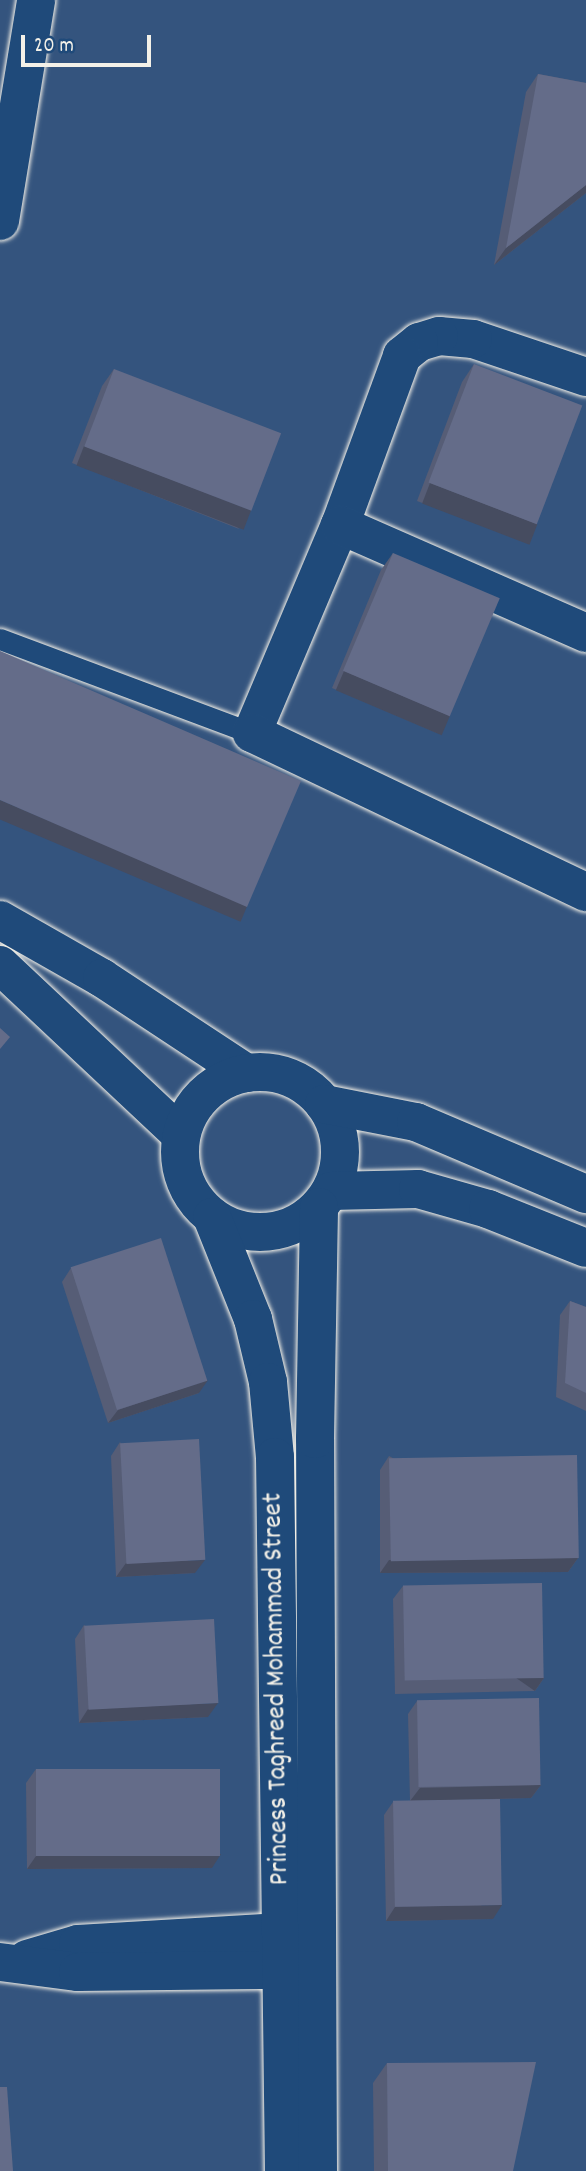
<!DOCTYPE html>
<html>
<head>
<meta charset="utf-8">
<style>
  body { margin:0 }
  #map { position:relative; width:586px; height:2171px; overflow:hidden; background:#34547e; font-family:Dekko,sans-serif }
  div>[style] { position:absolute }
  .roads { filter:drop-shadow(0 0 2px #f4f1e8) drop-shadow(0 0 2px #f4f1e8) }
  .lane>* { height:21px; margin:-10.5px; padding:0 10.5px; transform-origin:10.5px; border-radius:10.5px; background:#1f4a7a }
  .street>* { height:38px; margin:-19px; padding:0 19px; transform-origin:19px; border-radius:19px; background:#1f4a7a }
  .secondary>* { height:38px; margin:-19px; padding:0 19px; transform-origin:19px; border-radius:19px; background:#1f4a7a }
  .secondary>.ring { margin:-19px; padding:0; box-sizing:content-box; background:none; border:38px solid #1f4a7a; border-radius:50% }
  .wall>* { inset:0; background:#565d76 }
  .shaded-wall>* { inset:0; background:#464c60; transform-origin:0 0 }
  .building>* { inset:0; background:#646c89; transform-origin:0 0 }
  span { translate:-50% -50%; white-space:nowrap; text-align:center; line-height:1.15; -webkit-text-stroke:5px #1f4a7a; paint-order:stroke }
  .street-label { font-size:28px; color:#f4f1e8 }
  .scale { position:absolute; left:21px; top:35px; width:130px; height:32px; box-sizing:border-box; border:4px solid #f4f1e8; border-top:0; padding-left:9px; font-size:21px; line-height:24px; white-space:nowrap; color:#f4f1e8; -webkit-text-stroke:5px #1f4a7a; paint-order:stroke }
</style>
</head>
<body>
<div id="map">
  <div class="roads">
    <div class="lane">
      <i style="left:0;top:639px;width:269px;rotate:20.5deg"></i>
    </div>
    <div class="street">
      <i style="left:586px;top:377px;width:119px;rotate:-161.4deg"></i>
      <i style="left:473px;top:339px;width:34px;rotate:-175deg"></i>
      <i style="left:439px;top:336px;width:21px;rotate:163deg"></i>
      <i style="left:419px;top:342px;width:22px;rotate:141deg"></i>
      <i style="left:402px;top:356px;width:180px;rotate:110.1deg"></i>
      <i style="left:340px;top:525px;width:226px;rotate:112.9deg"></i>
      <i style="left:252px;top:733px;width:370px;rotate:25.5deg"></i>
      <i style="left:340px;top:525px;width:269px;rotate:23.7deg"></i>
      <i style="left:27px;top:1959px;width:53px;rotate:-16.4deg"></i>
      <i style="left:78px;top:1944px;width:203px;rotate:-3.4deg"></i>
      <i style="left:0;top:1962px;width:79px;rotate:7.3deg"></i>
      <i style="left:78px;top:1972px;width:204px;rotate:-0.6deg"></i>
    </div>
    <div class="secondary">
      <i style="left:0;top:221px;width:224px;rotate:-80.7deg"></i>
      <i style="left:0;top:920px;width:117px;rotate:29.6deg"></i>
      <i style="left:102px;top:978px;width:173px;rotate:33.4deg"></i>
      <i style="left:0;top:965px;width:248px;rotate:43.2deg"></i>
      <i class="ring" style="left:180px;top:1072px;width:122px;height:122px"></i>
      <i style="left:324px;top:1104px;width:94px;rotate:11.1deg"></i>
      <i style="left:416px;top:1122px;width:185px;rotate:23deg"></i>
      <i style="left:331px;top:1191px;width:87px;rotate:-1.3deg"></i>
      <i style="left:418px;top:1189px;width:73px;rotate:15.9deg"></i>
      <i style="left:488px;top:1209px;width:105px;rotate:21.7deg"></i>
      <i style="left:212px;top:1217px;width:110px;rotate:68.1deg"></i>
      <i style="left:253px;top:1319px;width:65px;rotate:76.6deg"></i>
      <i style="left:268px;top:1382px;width:75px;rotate:84.7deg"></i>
      <i style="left:275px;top:1457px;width:714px;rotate:89.28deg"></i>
      <i style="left:318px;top:2171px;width:732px;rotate:-90.23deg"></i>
      <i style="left:315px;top:1439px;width:232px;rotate:-89deg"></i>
    </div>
  </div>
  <div class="wall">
    <i style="clip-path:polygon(538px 74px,586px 83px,586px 193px,494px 265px,526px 92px)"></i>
    <i style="clip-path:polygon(474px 364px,537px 524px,525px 542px,417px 501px,462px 382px)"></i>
    <i style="clip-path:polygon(114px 369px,239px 529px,72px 463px,102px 386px)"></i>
    <i style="clip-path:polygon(393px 553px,450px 716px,437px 733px,332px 688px,381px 570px)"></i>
    <i style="clip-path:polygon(71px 1268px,199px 1393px,108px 1423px,62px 1282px)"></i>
    <i style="clip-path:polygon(570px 1301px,586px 1307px,586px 1411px,556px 1397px,560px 1315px)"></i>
    <i style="clip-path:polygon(120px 1442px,195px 1573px,116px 1577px,111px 1456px)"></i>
    <i style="clip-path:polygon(389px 1456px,578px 1558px,568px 1572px,380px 1573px,380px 1470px)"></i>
    <i style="clip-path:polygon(403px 1586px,544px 1678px,535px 1691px,395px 1694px,393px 1599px)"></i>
    <i style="clip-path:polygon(84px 1625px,208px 1717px,79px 1723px,75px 1639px)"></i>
    <i style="clip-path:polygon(417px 1701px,541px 1785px,531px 1798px,410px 1801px,408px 1714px)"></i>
    <i style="clip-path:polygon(36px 1769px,212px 1868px,27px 1869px,26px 1783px)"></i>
    <i style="clip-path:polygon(393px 1802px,493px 1919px,386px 1921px,384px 1815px)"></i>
    <i style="clip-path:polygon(387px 2063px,513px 2171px,374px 2171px,373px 2083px)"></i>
  </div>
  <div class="shaded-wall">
    <i style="clip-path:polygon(586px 185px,586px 193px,494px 265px,506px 248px)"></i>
    <i style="left:84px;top:446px;width:179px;height:21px;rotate:21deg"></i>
    <i style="left:430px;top:483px;width:115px;height:22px;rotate:21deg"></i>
    <i style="left:344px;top:671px;width:115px;height:21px;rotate:23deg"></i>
    <i style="left:0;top:800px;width:269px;height:18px;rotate:23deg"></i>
    <i style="clip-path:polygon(208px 1380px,199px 1393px,108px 1423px,118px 1410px)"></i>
    <i style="clip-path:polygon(578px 1558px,568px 1572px,380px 1573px,389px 1560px)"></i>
    <i style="clip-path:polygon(205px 1560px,195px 1573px,116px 1577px,126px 1563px)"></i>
    <i style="left:544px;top:1678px;width:16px;height:139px;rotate:125deg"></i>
    <i style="clip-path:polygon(218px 1703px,208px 1717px,79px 1723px,88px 1709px)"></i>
    <i style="clip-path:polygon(541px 1785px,531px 1798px,410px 1801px,420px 1788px)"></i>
    <i style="clip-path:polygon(221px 1854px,212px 1868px,27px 1869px,36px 1856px)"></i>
    <i style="clip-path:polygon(502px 1905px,493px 1919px,386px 1921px,395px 1907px)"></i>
  </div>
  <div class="building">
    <i style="clip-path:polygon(538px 74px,586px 83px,586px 185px,506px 248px)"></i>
    <i style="left:474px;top:364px;width:116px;height:127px;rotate:21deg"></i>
    <i style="left:114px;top:369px;width:179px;height:83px;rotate:21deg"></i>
    <i style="left:393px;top:553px;width:116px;height:128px;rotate:23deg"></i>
    <i style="clip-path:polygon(0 651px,301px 781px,247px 907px,0 800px)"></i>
    <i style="clip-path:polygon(0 1028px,10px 1037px,0 1049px)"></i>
    <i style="left:161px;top:1238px;width:150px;height:95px;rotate:72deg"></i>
    <i style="clip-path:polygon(570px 1301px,586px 1307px,586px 1393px,565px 1383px)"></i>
    <i style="left:199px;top:1439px;width:121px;height:79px;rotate:87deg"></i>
    <i style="left:577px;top:1455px;width:103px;height:188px;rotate:89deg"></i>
    <i style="left:542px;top:1583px;width:95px;height:139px;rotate:89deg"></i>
    <i style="left:214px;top:1619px;width:84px;height:130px;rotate:87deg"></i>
    <i style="left:539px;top:1698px;width:87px;height:122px;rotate:89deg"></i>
    <i style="left:36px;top:1769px;width:184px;height:87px"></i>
    <i style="left:500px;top:1799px;width:106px;height:107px;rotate:89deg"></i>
    <i style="clip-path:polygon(536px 2062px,513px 2171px,388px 2171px,387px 2063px)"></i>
    <i style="clip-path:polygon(0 2087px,7px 2087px,13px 2171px,0 2171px)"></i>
  </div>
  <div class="street-label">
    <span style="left:278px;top:1689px;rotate:-91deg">Princess Taghreed Mohammad Street</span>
  </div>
  <div class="scale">20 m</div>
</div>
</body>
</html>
